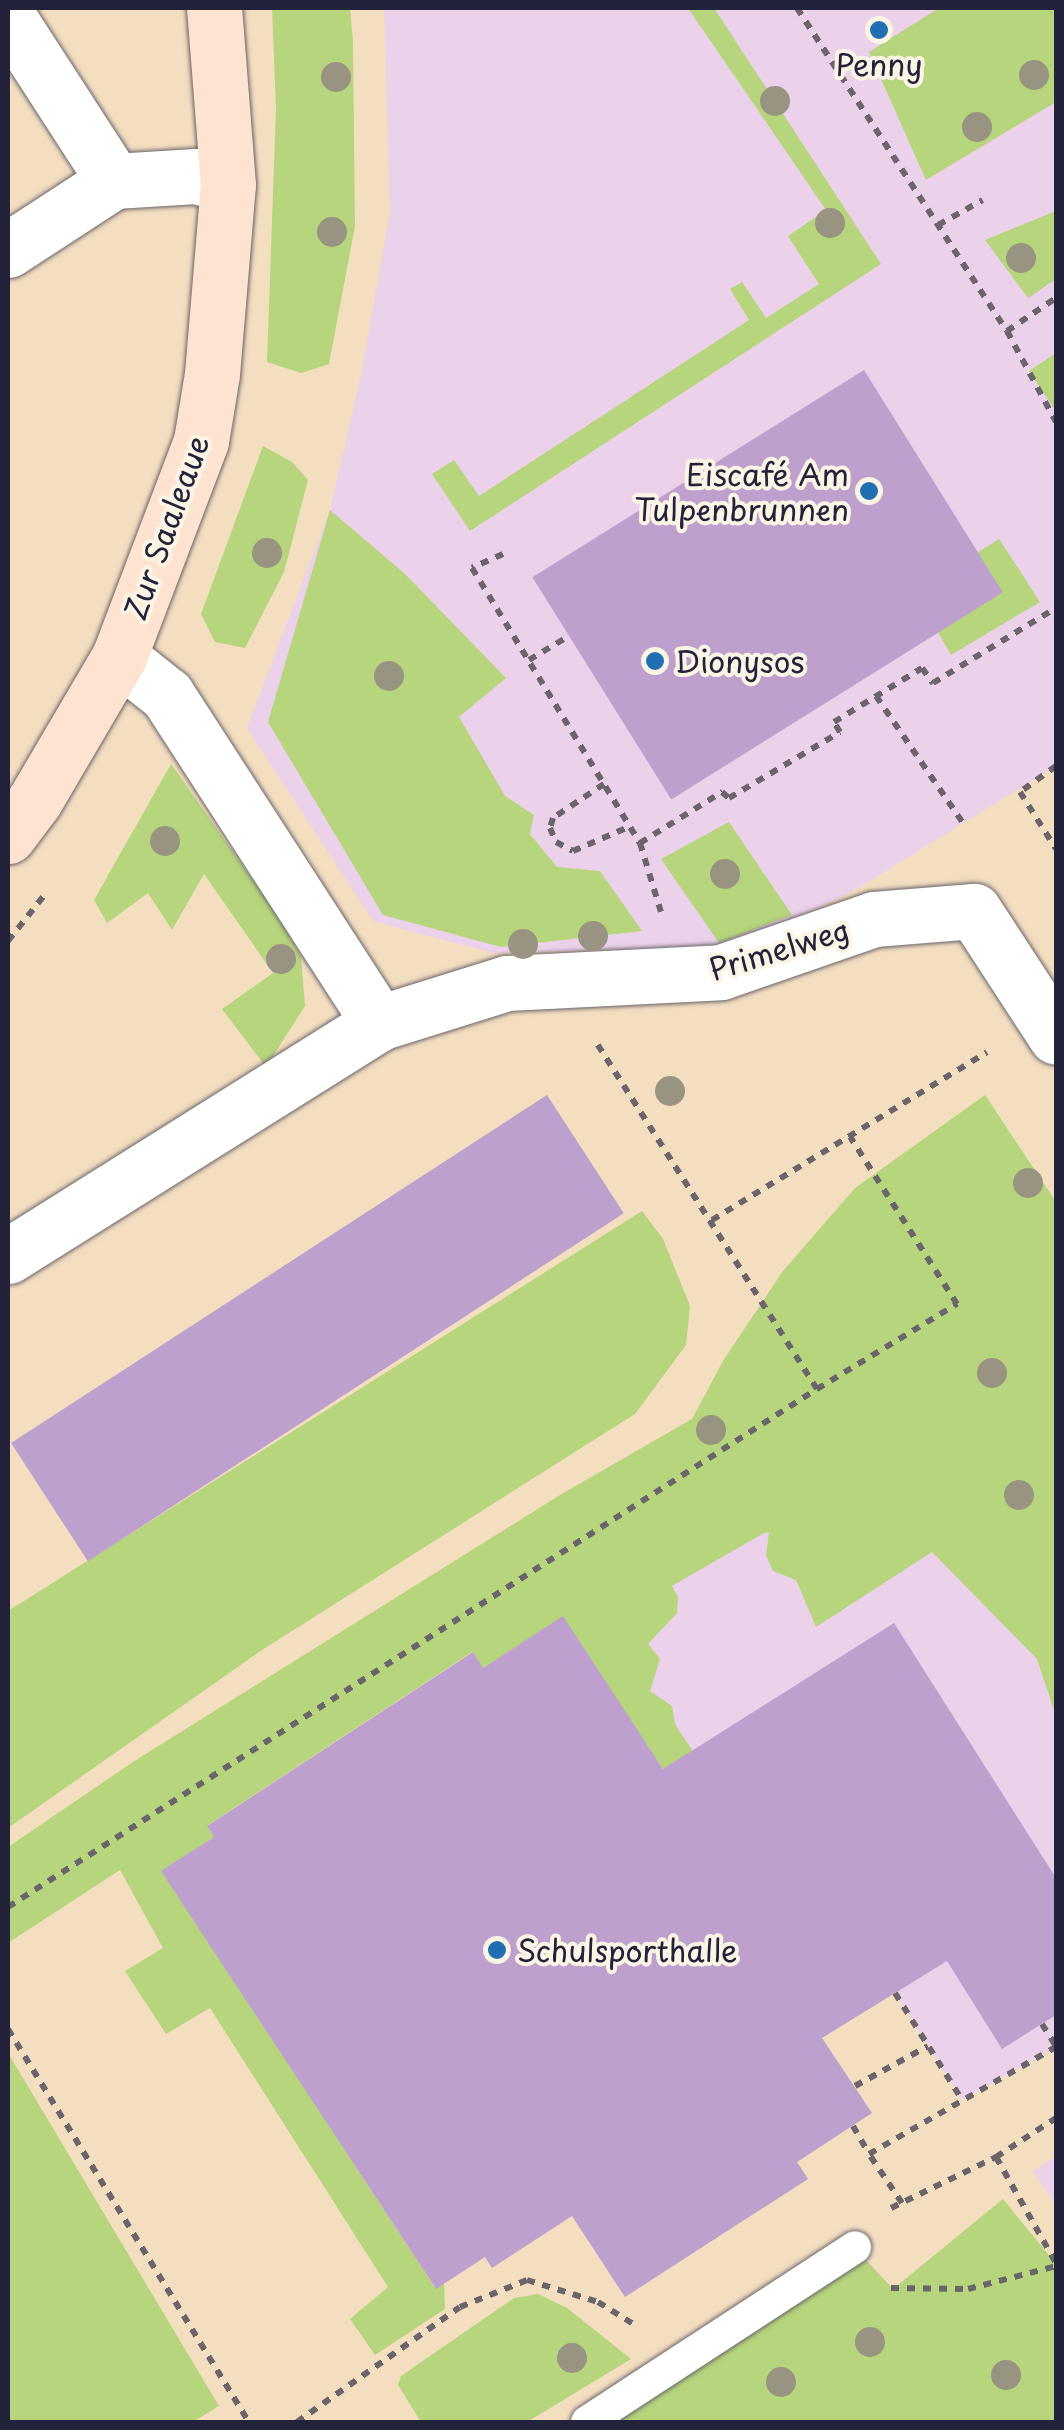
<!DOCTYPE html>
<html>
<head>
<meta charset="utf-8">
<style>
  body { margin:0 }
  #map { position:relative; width:1064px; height:2430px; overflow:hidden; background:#f3dec0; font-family:"Playpen Sans",sans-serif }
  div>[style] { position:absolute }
  .built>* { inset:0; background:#ecd1ea }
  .green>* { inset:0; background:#b6d57c }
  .building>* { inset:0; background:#bda0cd; transform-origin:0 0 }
  .path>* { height:6px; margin-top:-3px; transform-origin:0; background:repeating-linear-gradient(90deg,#6b646a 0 8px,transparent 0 16px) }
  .roads { filter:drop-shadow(0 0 2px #6b646a) drop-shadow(0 0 2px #6b646a) }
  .lane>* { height:32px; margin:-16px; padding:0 16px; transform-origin:16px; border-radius:16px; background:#fff }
  .street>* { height:55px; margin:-27.5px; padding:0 27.5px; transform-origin:27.5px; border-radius:27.5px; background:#fff }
  .secondary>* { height:55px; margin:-27.5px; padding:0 27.5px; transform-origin:27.5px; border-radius:27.5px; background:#fee3d1 }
  .trees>* { width:30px; height:30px; margin:-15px; border-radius:50%; background:#989481 }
  .dots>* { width:28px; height:28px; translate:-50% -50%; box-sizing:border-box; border:5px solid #fcf5e5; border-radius:50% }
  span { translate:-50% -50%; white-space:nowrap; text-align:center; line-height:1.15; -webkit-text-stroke:8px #fcf5e5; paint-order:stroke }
  .poi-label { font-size:30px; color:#22223b }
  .right { translate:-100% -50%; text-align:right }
  .left { translate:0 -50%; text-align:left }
  .street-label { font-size:30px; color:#22223b }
  .frame { position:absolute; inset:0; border:10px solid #22223b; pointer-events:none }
</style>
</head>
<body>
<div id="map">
  <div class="built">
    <i style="clip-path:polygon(384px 8px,1056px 8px,1056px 766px,850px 893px,734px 946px,493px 953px,373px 921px,247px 728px,330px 510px,361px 374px,390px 212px)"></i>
    <i style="clip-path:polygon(1056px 1278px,1056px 2047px,962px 2100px,895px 1993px,563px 1616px)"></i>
    <i style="clip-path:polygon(1056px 2156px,1056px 2206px,1033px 2171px)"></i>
  </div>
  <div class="green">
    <i style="clip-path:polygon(272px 8px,350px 8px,353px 42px,355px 226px,329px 364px,301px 373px,267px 362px,276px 108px)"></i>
    <i style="clip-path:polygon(688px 8px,714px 8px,881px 264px,470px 531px,432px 474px,454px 460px,479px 496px,749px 320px,730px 289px,742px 282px,766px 318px,819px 284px,788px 236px,826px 210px)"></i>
    <i style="clip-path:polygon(939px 8px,1056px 8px,1056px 102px,926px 180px,869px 52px)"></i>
    <i style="clip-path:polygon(1056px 211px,1056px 279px,1028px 298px,985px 240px)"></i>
    <i style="clip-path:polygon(1056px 353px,1056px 411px,1029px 371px)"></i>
    <i style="clip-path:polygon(263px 446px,292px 462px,308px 480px,284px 572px,245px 648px,215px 642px,201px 614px)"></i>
    <i style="clip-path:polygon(330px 510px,404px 573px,506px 678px,459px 717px,505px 796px,534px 815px,530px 834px,557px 867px,600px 871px,642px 931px,501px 947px,383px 915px,268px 722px)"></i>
    <i style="clip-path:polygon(999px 539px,1040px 602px,951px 655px,938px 632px,977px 553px)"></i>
    <i style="clip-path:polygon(171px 764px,280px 919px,301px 957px,305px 1006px,266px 1067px,222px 1009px,273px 973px,204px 874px,172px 930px,148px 893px,107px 923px,94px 900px)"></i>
    <i style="clip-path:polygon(729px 822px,792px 915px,719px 943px,661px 859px)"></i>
    <i style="clip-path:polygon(985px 1095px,1056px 1202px,1056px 1716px,1037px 1659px,932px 1552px,816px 1627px,796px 1580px,773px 1571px,766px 1555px,769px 1532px,762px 1534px,672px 1586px,678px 1597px,677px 1613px,648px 1644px,660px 1659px,650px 1691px,672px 1706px,675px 1724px,785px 1893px,831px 1861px,909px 1984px,833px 2028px,563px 1617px,483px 1668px,472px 1652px,208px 1825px,214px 1837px,162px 1871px,435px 2288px,444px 2284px,445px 2309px,375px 2355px,350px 2319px,388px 2287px,210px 2008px,166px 2034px,125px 1971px,163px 1948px,120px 1870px,8px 1943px,8px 1847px,136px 1760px,565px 1492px,692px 1419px,723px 1361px,783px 1271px,855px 1188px)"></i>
    <i style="clip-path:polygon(642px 1211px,663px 1239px,690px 1306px,686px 1345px,635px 1414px,262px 1650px,8px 1828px,8px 1611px)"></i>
    <i style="clip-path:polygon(8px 2053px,219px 2406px,193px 2422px,8px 2422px)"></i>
    <i style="clip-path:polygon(1003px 2199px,1056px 2264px,1056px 2422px,600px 2422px,866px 2260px,893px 2289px)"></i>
    <i style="clip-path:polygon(538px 2294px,567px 2308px,631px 2359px,527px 2422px,421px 2422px,398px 2385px,401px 2376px,514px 2298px)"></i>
  </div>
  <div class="building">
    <i style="left:864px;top:370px;width:262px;height:391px;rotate:58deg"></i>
    <i style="left:547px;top:1095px;width:141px;height:639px;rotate:57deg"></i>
    <i style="clip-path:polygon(563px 1616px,663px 1769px,894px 1623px,1056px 1878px,1056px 2015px,1002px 2049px,947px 1961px,822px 2038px,872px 2113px,797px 2162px,808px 2179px,625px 2297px,572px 2216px,492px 2268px,485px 2257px,436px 2289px,161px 1871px,214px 1837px,207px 1826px,473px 1652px,483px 1668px)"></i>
  </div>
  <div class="path">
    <i style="left:797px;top:8px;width:385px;rotate:57deg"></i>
    <i style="left:1007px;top:331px;width:103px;rotate:61.7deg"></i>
    <i style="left:938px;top:225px;width:51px;rotate:-29.1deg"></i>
    <i style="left:1007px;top:331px;width:59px;rotate:-34deg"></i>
    <i style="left:503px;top:554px;width:34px;rotate:156deg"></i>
    <i style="left:472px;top:568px;width:322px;rotate:58.6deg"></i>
    <i style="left:640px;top:843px;width:72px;rotate:73.1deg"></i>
    <i style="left:529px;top:660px;width:47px;rotate:-31deg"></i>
    <i style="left:876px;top:696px;width:158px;rotate:55.6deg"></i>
    <i style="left:1056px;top:766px;width:44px;rotate:144.2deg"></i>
    <i style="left:1020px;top:792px;width:67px;rotate:57.7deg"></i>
    <i style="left:604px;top:784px;width:61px;rotate:146.3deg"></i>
    <i style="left:553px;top:818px;width:10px;rotate:107deg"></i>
    <i style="left:550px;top:828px;width:15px;rotate:67deg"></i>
    <i style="left:556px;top:842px;width:19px;rotate:28deg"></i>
    <i style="left:573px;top:851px;width:63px;rotate:-23.3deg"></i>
    <i style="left:640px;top:843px;width:97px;rotate:-31.9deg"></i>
    <i style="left:722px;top:792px;width:9px;rotate:41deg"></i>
    <i style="left:729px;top:798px;width:129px;rotate:-30.7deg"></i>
    <i style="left:840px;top:732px;width:12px;rotate:-121deg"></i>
    <i style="left:834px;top:722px;width:103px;rotate:-31.5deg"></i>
    <i style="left:922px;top:668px;width:19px;rotate:54deg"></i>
    <i style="left:933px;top:683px;width:144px;rotate:-31.4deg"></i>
    <i style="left:8px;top:941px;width:61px;rotate:-51.6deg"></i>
    <i style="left:712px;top:1220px;width:322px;rotate:-31.4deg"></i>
    <i style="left:817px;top:1389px;width:164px;rotate:-31.3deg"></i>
    <i style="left:957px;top:1304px;width:198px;rotate:-122.6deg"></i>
    <i style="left:8px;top:1907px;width:961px;rotate:-32.63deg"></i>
    <i style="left:817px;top:1389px;width:408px;rotate:-122.5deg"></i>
    <i style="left:895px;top:1993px;width:126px;rotate:57.9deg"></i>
    <i style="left:1042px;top:2024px;width:25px;rotate:58deg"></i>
    <i style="left:8px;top:2029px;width:461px;rotate:58.5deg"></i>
    <i style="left:855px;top:2086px;width:83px;rotate:-28.7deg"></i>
    <i style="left:853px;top:2126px;width:32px;rotate:60deg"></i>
    <i style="left:996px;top:2157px;width:122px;rotate:60.5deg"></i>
    <i style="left:902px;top:2203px;width:59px;rotate:-124deg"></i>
    <i style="left:869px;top:2154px;width:215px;rotate:-29.8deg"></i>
    <i style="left:891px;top:2208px;width:117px;rotate:-25.9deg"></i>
    <i style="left:996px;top:2157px;width:72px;rotate:-33deg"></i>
    <i style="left:891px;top:2288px;width:77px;rotate:0.7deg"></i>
    <i style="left:968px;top:2289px;width:91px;rotate:-14.6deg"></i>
    <i style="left:297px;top:2422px;width:199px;rotate:-35.2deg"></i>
    <i style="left:460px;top:2307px;width:72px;rotate:-21.9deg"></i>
    <i style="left:527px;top:2280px;width:74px;rotate:17.2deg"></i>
    <i style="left:598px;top:2302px;width:44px;rotate:31.9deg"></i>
  </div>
  <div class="roads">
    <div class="lane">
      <i style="left:587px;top:2422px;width:320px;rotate:-33.1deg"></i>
    </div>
    <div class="street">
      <i style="left:8px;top:17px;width:195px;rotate:57.1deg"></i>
      <i style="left:8px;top:250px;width:126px;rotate:-33.1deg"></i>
      <i style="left:114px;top:181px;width:82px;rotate:-3.5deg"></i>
      <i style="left:196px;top:176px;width:33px;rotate:16deg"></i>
      <i style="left:119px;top:657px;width:61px;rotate:38.4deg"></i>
      <i style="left:167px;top:695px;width:391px;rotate:57.1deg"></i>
      <i style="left:379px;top:1023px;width:134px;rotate:-17.4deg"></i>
      <i style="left:507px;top:983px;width:214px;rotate:-2.9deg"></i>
      <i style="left:721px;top:972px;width:162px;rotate:-19.1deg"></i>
      <i style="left:874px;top:919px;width:100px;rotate:-4.6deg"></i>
      <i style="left:974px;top:911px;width:150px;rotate:56.9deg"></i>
      <i style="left:8px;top:1256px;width:438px;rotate:-32.1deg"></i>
    </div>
    <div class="secondary">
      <i style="left:8px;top:836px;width:45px;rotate:-53.1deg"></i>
      <i style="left:35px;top:800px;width:166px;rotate:-59.6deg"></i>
      <i style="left:119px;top:657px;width:231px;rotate:-69.2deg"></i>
      <i style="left:201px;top:441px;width:68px;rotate:-80.7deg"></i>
      <i style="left:212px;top:374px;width:190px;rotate:-85.2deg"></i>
      <i style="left:228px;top:185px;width:178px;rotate:-94.5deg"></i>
    </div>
  </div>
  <div class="trees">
    <i style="left:1034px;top:75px"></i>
    <i style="left:336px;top:77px"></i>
    <i style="left:775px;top:101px"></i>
    <i style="left:977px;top:127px"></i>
    <i style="left:830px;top:223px"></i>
    <i style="left:332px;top:232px"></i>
    <i style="left:1021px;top:258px"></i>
    <i style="left:267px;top:553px"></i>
    <i style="left:389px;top:676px"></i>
    <i style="left:165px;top:841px"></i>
    <i style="left:725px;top:874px"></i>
    <i style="left:593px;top:936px"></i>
    <i style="left:523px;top:944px"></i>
    <i style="left:281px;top:959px"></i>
    <i style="left:670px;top:1091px"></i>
    <i style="left:1028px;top:1183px"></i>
    <i style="left:992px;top:1373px"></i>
    <i style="left:711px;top:1430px"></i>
    <i style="left:1019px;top:1495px"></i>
    <i style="left:870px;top:2342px"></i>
    <i style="left:572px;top:2358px"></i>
    <i style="left:1006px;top:2375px"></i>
    <i style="left:781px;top:2382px"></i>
  </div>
  <div class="dots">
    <i style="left:879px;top:30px;background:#1f6fb2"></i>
    <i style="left:869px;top:491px;background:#1f6fb2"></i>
    <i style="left:655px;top:661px;background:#1f6fb2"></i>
    <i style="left:497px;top:1950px;background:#1f6fb2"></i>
  </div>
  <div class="poi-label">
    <span style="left:879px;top:64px">Penny</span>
    <span class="right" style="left:849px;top:491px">Eiscafé Am<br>Tulpenbrunnen</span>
    <span class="left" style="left:675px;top:661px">Dionysos</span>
    <span class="left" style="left:517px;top:1950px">Schulsporthalle</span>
  </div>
  <div class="street-label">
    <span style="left:166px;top:527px;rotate:-70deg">Zur Saaleaue</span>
    <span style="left:779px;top:949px;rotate:-17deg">Primelweg</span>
  </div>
  <div class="frame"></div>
</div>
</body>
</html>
